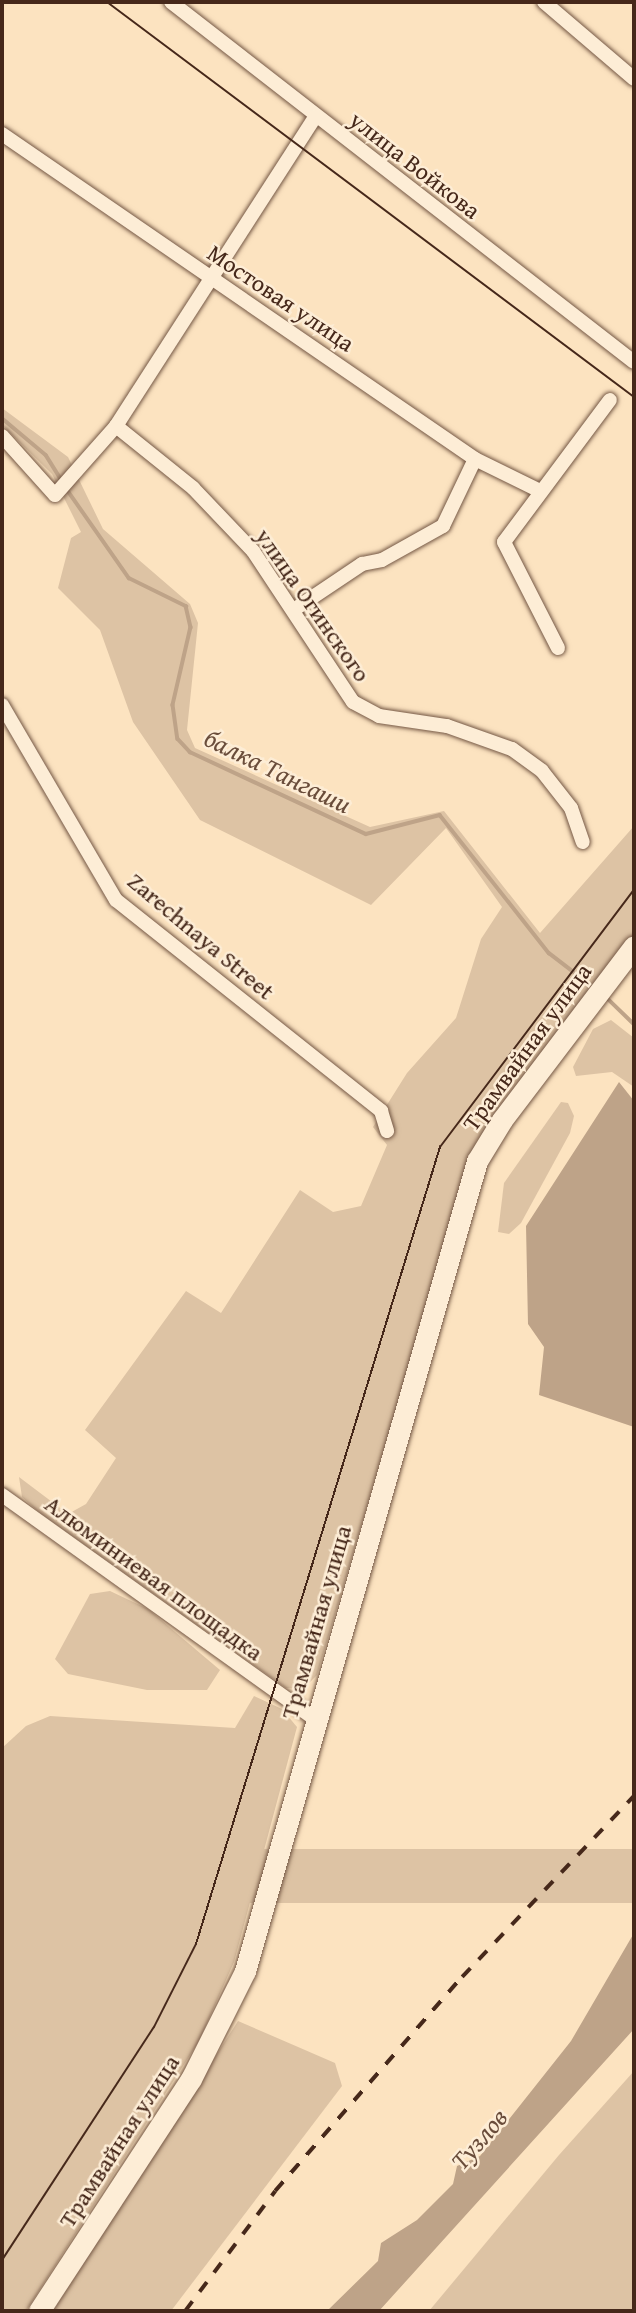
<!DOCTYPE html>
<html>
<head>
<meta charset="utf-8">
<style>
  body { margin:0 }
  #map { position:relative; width:636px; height:2313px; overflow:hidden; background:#fce3c0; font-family:"Gentium Book Plus",serif }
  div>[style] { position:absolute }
  .green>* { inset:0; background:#ddc3a4; transform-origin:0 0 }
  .water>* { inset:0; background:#bea388 }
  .stream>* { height:3.5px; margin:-1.75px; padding:0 1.75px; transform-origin:1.75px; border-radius:1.75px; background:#bea388 }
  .roads { filter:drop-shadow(0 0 2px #745744) drop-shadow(0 0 2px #745744) }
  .street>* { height:14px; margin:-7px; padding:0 7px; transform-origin:7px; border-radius:7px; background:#fdedd6 }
  .secondary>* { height:21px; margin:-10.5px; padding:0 10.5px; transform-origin:10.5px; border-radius:10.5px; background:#fdedd6 }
  .tram>* { height:2px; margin:-1px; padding:0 1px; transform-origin:1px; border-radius:1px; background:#46281a }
  .rail>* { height:3.5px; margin-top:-1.75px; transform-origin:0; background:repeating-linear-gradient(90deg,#46281a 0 12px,transparent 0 24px) }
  span { translate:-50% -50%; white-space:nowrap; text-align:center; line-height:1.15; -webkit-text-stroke:5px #fdedd6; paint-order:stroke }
  .street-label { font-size:24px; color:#46281a }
  .water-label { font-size:26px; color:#6a4d3b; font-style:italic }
  .frame { position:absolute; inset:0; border:4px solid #46281a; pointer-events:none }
</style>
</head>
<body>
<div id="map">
  <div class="green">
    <i style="clip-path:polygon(2px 408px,68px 457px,103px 529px,190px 604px,198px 623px,187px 730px,195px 748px,370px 827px,444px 811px,540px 933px,634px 826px,634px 936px,470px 1159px,317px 1675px,303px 1689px,286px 1688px,40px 1513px,22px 1497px,19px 1477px,68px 1514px,86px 1504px,116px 1458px,85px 1430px,186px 1291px,221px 1313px,300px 1190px,333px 1212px,361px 1206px,387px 1145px,373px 1127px,407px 1073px,456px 1018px,481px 939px,502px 907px,446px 828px,371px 905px,200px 820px,133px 722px,100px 630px,58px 588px,71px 538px,81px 532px,52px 474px,2px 425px)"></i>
    <i style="clip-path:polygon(611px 1020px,634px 1038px,634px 1087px,612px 1072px,576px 1076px,573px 1067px,593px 1029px)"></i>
    <i style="clip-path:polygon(561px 1102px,568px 1103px,574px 1116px,570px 1133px,521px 1223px,509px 1234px,498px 1232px,504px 1183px)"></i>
    <i style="clip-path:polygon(110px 1591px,148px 1609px,220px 1670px,207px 1690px,147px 1690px,68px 1674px,55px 1659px,90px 1594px)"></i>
    <i style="clip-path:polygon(254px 1696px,282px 1709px,297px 1727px,234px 1962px,199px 2041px,26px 2311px,2px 2311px,2px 1748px,26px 1726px,50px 1716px,235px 1728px)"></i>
    <i style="left:634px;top:1849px;width:54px;height:593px;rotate:90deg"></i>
    <i style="clip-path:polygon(238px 2021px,335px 2063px,342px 2086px,171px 2311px,53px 2311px)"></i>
    <i style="clip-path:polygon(634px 2071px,634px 2311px,429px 2311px,559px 2155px)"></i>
  </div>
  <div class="water">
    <i style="clip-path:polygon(619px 1082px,634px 1101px,634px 1427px,539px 1395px,544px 1347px,528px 1324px,526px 1226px)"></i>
    <i style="clip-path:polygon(634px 1933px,634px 2029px,379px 2311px,327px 2311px,378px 2261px,381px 2243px,417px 2220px,453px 2184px,457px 2166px,480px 2156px,571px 2041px)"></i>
  </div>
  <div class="stream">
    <i style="left:2px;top:418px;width:57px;rotate:40.1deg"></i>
    <i style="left:46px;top:455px;width:31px;rotate:58deg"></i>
    <i style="left:66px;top:488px;width:110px;rotate:55deg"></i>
    <i style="left:129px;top:578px;width:64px;rotate:26.2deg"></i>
    <i style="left:186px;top:606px;width:22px;rotate:77deg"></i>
    <i style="left:191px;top:627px;width:80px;rotate:103deg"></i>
    <i style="left:173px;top:705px;width:34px;rotate:82deg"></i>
    <i style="left:178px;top:739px;width:18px;rotate:47deg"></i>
    <i style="left:190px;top:752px;width:194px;rotate:25deg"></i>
    <i style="left:366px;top:834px;width:76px;rotate:-14.4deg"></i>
    <i style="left:440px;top:815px;width:176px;rotate:51.7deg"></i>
    <i style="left:549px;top:953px;width:54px;rotate:37.5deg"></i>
    <i style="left:604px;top:995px;width:42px;rotate:44deg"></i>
  </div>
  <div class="roads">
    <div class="street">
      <i style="left:171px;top:2px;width:586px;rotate:37.87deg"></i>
      <i style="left:544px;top:2px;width:118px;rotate:40.5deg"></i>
      <i style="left:2px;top:134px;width:574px;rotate:34.49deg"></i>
      <i style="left:475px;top:459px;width:72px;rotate:26.2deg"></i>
      <i style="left:116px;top:426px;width:99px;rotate:38.8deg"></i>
      <i style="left:193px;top:488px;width:87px;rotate:46.4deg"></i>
      <i style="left:253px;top:551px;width:181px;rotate:56.5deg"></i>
      <i style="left:353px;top:702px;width:30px;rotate:28deg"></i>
      <i style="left:379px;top:716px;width:69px;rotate:8.4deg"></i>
      <i style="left:447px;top:726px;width:69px;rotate:19.5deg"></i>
      <i style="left:512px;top:749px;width:37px;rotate:36deg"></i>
      <i style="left:542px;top:771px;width:47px;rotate:51.9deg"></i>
      <i style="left:571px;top:808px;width:36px;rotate:71deg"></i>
      <i style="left:2px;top:436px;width:79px;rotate:48.1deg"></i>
      <i style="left:55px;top:495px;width:92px;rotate:-48.5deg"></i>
      <i style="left:116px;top:426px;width:368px;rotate:-57.2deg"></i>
      <i style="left:295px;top:609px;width:81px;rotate:-33.9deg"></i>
      <i style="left:362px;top:564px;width:20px;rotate:-11deg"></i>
      <i style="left:382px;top:560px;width:70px;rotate:-29.1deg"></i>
      <i style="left:443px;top:526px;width:74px;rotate:-64.5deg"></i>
      <i style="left:558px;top:648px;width:119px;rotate:-117deg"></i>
      <i style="left:504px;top:542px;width:177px;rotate:-53.3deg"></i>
      <i style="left:2px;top:705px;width:226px;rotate:59.7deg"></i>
      <i style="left:116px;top:900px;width:339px;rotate:38.5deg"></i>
      <i style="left:381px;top:1111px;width:21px;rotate:73deg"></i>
      <i style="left:2px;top:1495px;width:386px;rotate:35.6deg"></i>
    </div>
    <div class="secondary">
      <i style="left:39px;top:2311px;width:277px;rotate:-56.8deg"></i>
      <i style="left:191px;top:2079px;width:121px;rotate:-63.4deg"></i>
      <i style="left:245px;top:1971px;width:843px;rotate:-74.02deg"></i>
      <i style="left:477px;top:1161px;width:48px;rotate:-58.6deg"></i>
      <i style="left:502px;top:1120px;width:218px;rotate:-52.8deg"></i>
    </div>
  </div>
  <div class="tram">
    <i style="left:107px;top:2px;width:659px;rotate:36.85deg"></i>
    <i style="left:2px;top:2260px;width:278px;rotate:-56.9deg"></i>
    <i style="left:154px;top:2027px;width:93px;rotate:-63.2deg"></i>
    <i style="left:196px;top:1944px;width:834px;rotate:-72.98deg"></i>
    <i style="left:440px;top:1147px;width:322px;rotate:-53deg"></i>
  </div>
  <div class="rail">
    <i style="left:185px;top:2311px;width:150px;rotate:-53.1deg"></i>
    <i style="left:275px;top:2191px;width:284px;rotate:-48.9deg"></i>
    <i style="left:462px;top:1977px;width:250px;rotate:-46.5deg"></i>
  </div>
  <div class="street-label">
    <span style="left:415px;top:165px;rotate:38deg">улица Войкова</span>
    <span style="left:281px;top:298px;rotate:34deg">Мостовая улица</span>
    <span style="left:313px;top:605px;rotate:55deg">улица Огинского</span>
    <span style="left:201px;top:936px;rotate:40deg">Zarechnaya Street</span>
    <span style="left:527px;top:1047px;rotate:-54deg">Трамвайная улица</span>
    <span style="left:154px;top:1578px;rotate:36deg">Алюминиевая площадка</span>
    <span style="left:316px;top:1622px;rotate:-74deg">Трамвайная улица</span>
    <span style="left:119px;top:2141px;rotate:-57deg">Трамвайная улица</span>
  </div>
  <div class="water-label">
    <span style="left:278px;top:771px;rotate:26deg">балка Тангаши</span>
    <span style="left:479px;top:2139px;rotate:-49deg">Тузлов</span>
  </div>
  <div class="frame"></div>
</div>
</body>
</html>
